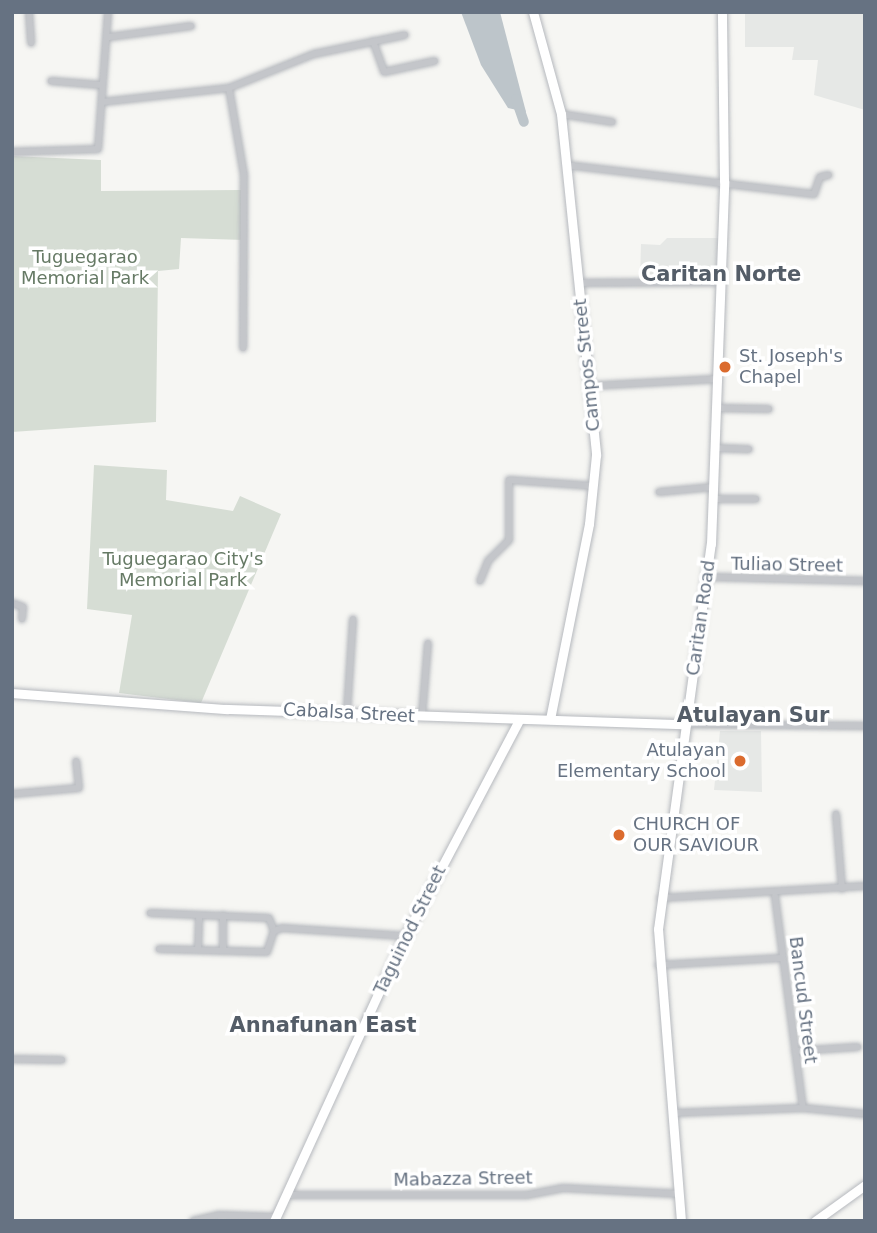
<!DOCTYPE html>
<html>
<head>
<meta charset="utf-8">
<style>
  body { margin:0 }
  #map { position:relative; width:877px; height:1233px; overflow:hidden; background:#f6f6f3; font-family:"DejaVu Sans",sans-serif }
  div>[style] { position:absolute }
  .built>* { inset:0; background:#e6e8e6 }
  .green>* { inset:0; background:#d6ddd4 }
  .water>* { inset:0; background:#bdc5ca }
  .river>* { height:10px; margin:-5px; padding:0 5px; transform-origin:5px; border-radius:5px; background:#bdc5ca }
  .roads { filter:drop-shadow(0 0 2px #b6b9be) drop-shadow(0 0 2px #b6b9be) }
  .street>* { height:6px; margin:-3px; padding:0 3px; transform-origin:3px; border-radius:3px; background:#c4c6ca }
  .secondary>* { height:9px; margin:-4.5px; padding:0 4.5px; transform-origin:4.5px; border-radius:4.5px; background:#fff }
  .dots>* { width:19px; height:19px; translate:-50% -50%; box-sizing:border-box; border:4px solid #fff; border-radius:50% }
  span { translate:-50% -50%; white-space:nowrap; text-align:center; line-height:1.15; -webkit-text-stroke:7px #fff; paint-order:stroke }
  .park-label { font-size:18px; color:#667a65 }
  .poi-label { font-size:18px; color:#667282 }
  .left { translate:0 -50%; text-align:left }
  .right { translate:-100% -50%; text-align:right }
  .street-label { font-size:18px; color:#667282 }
  .quarter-label { font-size:21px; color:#545d68; font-weight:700 }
  .frame { position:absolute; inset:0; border:14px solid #667282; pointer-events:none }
</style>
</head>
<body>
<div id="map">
  <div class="built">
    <i style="clip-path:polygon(745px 12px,865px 12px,865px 110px,814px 95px,818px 60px,792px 60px,794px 47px,745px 47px)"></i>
    <i style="clip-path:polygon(667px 238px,718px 238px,716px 279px,640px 280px,641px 244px,660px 245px)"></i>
    <i style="clip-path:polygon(720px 731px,761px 731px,762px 792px,714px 790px)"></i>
  </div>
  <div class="green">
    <i style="clip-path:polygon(12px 156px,101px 160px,101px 191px,241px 190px,245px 240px,181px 238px,179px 269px,158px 271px,156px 422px,12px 432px)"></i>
    <i style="clip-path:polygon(94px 465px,167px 470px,166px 500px,233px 511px,240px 496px,281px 514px,201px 703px,119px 693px,132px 615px,87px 609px)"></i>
  </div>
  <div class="water">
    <i style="clip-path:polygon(461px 12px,500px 12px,526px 112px,508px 108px,481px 65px)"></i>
  </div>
  <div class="river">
    <i style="left:516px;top:99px;width:24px;rotate:71deg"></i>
  </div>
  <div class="roads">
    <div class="street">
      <i style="left:29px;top:12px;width:31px;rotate:86deg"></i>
      <i style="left:109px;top:37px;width:83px;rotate:-7.6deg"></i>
      <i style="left:373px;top:41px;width:33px;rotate:70deg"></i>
      <i style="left:384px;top:72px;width:52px;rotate:-12.2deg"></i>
      <i style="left:51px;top:81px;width:50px;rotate:4.6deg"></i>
      <i style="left:229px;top:88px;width:88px;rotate:80.2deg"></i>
      <i style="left:244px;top:175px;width:173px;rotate:90.3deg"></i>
      <i style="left:102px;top:102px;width:128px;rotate:-6.3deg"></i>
      <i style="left:229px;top:88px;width:92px;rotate:-21.8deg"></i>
      <i style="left:314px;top:54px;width:93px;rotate:-11.8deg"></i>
      <i style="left:561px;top:114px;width:52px;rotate:8.9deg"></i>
      <i style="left:12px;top:152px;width:86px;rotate:-2deg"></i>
      <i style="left:98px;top:149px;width:137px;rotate:-85.8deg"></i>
      <i style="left:566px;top:165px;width:250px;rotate:6.7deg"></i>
      <i style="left:814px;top:194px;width:18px;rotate:-71deg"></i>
      <i style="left:820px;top:177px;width:9px;rotate:-13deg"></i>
      <i style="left:579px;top:283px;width:141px;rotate:-0.4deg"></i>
      <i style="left:589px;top:386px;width:128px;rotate:-3.1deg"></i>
      <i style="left:716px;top:408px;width:53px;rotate:1.1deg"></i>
      <i style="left:714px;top:448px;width:35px;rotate:2deg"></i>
      <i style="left:659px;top:492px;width:54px;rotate:-5.3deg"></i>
      <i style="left:713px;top:499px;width:43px"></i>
      <i style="left:708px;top:577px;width:157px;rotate:1.5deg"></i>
      <i style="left:480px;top:581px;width:22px;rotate:-68deg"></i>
      <i style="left:488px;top:561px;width:30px;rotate:-45deg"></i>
      <i style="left:509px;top:540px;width:60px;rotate:-90deg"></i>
      <i style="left:509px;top:480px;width:85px;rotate:4deg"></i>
      <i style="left:12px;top:603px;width:12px;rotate:20deg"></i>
      <i style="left:23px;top:607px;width:12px;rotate:95deg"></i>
      <i style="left:347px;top:712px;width:93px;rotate:-86.3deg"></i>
      <i style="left:422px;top:716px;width:73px;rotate:-85.3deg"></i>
      <i style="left:686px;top:724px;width:179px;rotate:0.6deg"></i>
      <i style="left:12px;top:794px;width:67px;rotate:-5.1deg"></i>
      <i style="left:79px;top:788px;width:27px;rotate:-96deg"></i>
      <i style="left:836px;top:814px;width:75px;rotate:85.4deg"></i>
      <i style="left:775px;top:896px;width:214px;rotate:82.5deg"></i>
      <i style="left:660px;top:898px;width:205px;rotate:-3.4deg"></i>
      <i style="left:150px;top:913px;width:119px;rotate:2.4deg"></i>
      <i style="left:269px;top:918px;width:14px;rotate:69deg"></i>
      <i style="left:223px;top:915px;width:36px;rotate:90deg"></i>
      <i style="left:159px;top:949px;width:108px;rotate:1.6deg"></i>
      <i style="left:267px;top:952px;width:22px;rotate:-72deg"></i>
      <i style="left:274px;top:931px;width:9px;rotate:-21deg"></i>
      <i style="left:282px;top:928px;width:123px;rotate:3.7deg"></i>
      <i style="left:198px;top:950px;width:35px;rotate:-88deg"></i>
      <i style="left:658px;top:965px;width:125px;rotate:-3.2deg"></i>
      <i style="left:795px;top:1051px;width:63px;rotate:-3.6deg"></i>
      <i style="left:12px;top:1059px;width:50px;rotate:1.1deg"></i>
      <i style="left:674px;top:1113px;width:129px;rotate:-2.2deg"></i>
      <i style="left:803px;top:1108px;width:62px;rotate:5.5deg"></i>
      <i style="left:288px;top:1195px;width:239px"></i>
      <i style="left:527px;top:1195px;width:37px;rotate:-11deg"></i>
      <i style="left:563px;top:1188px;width:117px;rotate:2.9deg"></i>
      <i style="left:193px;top:1221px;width:26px;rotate:-13deg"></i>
      <i style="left:218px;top:1215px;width:58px;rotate:2deg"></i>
    </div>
    <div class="secondary">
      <i style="left:533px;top:12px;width:106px;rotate:74.6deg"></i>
      <i style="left:561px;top:114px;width:343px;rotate:84.1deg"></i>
      <i style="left:596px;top:455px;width:69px;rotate:95.8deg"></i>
      <i style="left:589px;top:524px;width:199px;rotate:101.3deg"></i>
      <i style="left:12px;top:693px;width:215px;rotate:4.3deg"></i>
      <i style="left:226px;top:709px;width:460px;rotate:1.9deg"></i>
      <i style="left:274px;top:1221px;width:302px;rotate:-65.4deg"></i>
      <i style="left:400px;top:946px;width:255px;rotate:-62.2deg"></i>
      <i style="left:681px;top:1221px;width:293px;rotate:-94.5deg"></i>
      <i style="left:658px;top:929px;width:389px;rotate:-82.2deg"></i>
      <i style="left:711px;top:544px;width:363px;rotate:-87.9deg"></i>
      <i style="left:724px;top:181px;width:169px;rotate:-90.7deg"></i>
      <i style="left:815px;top:1221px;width:62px;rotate:-35.8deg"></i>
    </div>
  </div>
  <div class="dots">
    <i style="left:725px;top:367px;background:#db6b2e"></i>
    <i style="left:740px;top:761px;background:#db6b2e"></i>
    <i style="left:619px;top:835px;background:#db6b2e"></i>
  </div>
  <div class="park-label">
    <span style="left:85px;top:268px">Tuguegarao<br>Memorial Park</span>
    <span style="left:183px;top:570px">Tuguegarao City's<br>Memorial Park</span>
  </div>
  <div class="poi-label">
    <span class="left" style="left:739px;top:367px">St. Joseph's<br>Chapel</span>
    <span class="right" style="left:726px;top:761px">Atulayan<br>Elementary School</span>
    <span class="left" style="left:633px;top:835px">CHURCH OF<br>OUR SAVIOUR</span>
  </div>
  <div class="street-label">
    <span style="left:587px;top:365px;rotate:-96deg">Campos Street</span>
    <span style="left:787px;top:565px;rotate:1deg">Tuliao Street</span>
    <span style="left:701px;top:618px;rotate:-82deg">Caritan Road</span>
    <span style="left:349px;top:713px;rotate:3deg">Cabalsa Street</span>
    <span style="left:410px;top:930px;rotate:-64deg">Taguinod Street</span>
    <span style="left:803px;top:1000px;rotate:83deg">Bancud Street</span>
    <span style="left:463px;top:1179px;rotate:-1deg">Mabazza Street</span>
  </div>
  <div class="quarter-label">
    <span style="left:721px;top:274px">Caritan Norte</span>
    <span style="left:753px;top:715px">Atulayan Sur</span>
    <span style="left:323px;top:1025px">Annafunan East</span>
  </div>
  <div class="frame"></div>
</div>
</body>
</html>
